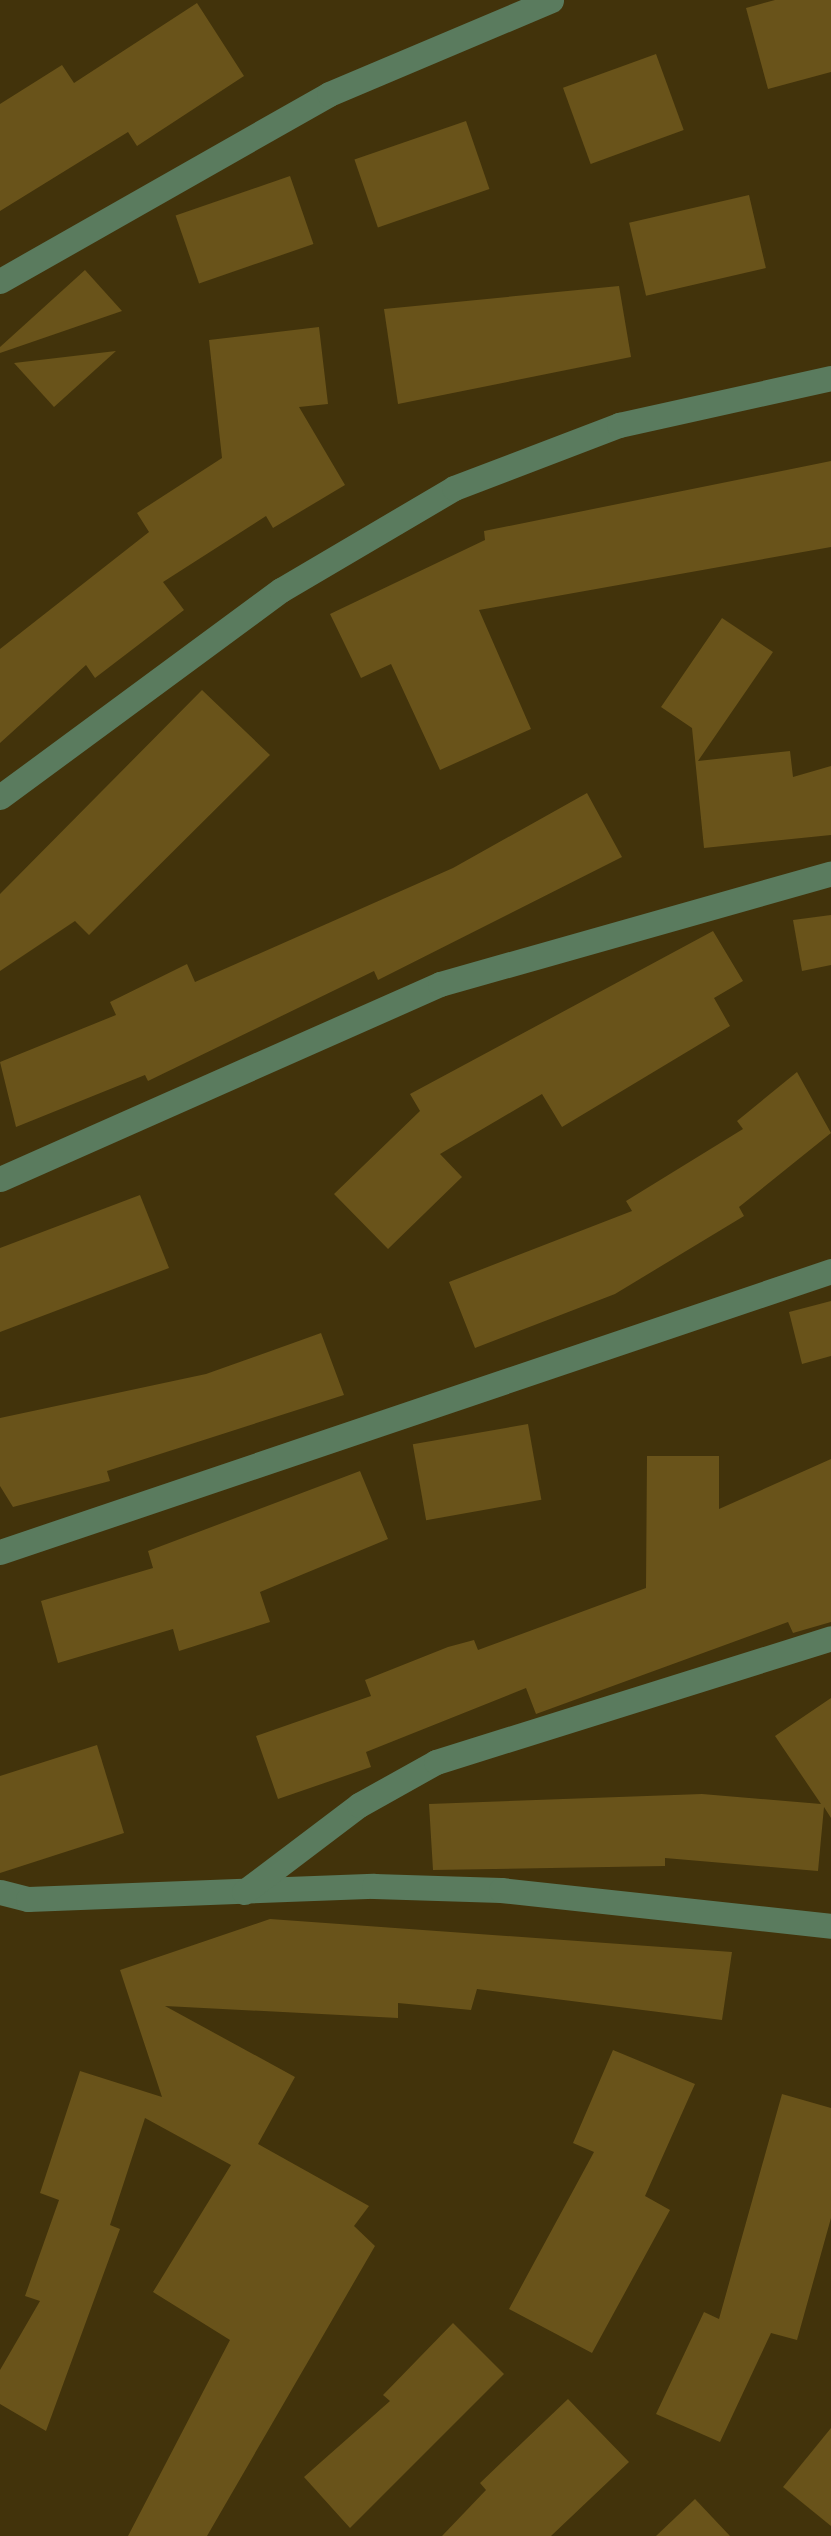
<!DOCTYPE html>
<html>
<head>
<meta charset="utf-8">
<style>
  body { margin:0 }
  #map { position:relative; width:831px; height:2536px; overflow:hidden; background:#42330b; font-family:"DejaVu Sans",sans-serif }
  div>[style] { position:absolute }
  .building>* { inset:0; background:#69531a; transform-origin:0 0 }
  .minor>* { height:25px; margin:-12.5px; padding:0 12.5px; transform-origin:12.5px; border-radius:12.5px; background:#5a7b5e }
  span { translate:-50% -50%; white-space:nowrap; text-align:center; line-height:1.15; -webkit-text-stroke:10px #42330b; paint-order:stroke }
</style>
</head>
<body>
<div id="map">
  <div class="building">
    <i style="clip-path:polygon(775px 0,831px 0,831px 72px,768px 89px,746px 8px)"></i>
    <i style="clip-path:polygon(197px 3px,244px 76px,137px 146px,128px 132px,0 211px,0 104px,62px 65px,74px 83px)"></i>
    <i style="left:656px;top:54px;width:81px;height:99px;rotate:70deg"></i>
    <i style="left:466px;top:121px;width:72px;height:118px;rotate:71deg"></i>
    <i style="left:290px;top:176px;width:72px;height:121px;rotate:71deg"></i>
    <i style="left:749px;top:195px;width:75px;height:123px;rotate:77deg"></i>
    <i style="clip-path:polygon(85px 270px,122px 311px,0 353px,0 347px)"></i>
    <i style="clip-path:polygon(619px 286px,631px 357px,398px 404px,384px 309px)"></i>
    <i style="clip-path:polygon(319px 327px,328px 404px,299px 407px,345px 485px,273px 528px,266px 516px,163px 582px,184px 610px,95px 678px,86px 665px,0 743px,0 649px,149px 532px,137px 513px,222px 458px,209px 340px)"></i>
    <i style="clip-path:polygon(116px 351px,54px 407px,14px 363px)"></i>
    <i style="clip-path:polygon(831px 461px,831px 547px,479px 610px,531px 729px,440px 770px,391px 664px,361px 678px,330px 614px,485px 540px,484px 531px)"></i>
    <i style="clip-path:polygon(722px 618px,773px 652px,698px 761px,790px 751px,793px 777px,831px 766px,831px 835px,704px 848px,692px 728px,661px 707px)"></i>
    <i style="clip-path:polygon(202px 690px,270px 755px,89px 935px,75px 921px,0 971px,0 894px)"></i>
    <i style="clip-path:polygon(587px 793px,622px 857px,378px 980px,374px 971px,148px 1081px,145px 1075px,16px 1127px,0 1062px,116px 1015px,110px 1002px,187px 964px,195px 982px,453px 868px)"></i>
    <i style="clip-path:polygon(831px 915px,831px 965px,802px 971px,793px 920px)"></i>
    <i style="clip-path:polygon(713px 931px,743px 981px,714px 998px,730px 1026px,562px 1127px,542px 1094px,440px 1154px,462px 1177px,388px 1249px,334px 1194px,420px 1111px,410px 1094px)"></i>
    <i style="clip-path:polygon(797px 1072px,831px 1133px,739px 1207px,744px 1216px,615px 1294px,475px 1348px,449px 1282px,632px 1211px,626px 1201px,743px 1129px,737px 1121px)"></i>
    <i style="clip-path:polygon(140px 1195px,169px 1268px,0 1332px,0 1248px)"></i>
    <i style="clip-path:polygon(831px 1301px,831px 1356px,802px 1364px,789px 1312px)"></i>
    <i style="clip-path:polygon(321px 1333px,344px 1395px,107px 1471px,110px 1481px,13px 1507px,0 1486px,0 1418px,206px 1374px)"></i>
    <i style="left:528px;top:1424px;width:77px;height:117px;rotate:80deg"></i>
    <i style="clip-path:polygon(647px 1456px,719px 1456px,719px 1509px,831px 1459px,831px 1622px,793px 1633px,788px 1622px,536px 1714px,526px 1688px,366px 1752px,371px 1767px,278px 1799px,256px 1736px,371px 1696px,365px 1680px,448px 1647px,474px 1640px,478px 1650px,646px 1588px)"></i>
    <i style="clip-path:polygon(360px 1471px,388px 1539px,260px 1592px,270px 1622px,179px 1651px,173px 1629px,58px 1663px,41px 1601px,153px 1568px,148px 1551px)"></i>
    <i style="clip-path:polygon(831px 1698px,831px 1818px,824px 1807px,818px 1871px,665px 1858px,665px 1866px,433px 1870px,429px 1804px,702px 1794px,821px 1804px,775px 1736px)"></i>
    <i style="clip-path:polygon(97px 1745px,124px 1833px,0 1873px,0 1776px)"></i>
    <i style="clip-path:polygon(270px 1919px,732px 1952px,722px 2020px,477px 1989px,471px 2010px,398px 2003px,398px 2018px,165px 2006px,295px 2077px,258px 2144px,369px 2206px,354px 2226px,375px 2246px,207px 2536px,128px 2536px,230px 2340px,153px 2292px,231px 2165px,145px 2118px,110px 2225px,120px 2229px,46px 2431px,0 2404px,0 2370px,40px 2301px,25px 2296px,59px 2200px,40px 2193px,80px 2071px,162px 2097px,120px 1970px)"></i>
    <i style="clip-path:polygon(613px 2050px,695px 2084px,645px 2196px,670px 2210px,592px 2353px,509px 2309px,594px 2152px,573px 2143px)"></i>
    <i style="clip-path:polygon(782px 2094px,831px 2108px,831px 2218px,797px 2340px,771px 2333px,720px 2442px,656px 2414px,704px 2312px,719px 2319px)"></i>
    <i style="clip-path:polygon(453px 2323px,504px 2374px,350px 2528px,304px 2477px,390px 2401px,383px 2395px)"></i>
    <i style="clip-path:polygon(568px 2399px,629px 2462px,551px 2536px,442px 2536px,486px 2490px,480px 2483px)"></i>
    <i style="clip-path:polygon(831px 2428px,831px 2526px,783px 2487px)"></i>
    <i style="clip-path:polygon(695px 2499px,730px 2536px,656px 2536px)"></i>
  </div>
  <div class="minor">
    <i style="left:0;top:281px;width:378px;rotate:-29.6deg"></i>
    <i style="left:329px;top:94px;width:241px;rotate:-22.9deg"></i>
    <i style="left:0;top:797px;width:349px;rotate:-36.4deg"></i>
    <i style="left:281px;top:590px;width:201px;rotate:-30.5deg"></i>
    <i style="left:454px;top:488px;width:177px;rotate:-20.9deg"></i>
    <i style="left:619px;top:425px;width:217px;rotate:-12.5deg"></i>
    <i style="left:0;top:1179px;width:481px;rotate:-23.9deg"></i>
    <i style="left:440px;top:984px;width:406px;rotate:-15.8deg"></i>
    <i style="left:0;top:1552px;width:877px;rotate:-18.68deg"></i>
    <i style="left:0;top:1892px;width:29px;rotate:14deg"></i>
    <i style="left:28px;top:1899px;width:346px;rotate:-2.2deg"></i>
    <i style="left:374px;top:1886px;width:127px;rotate:1.8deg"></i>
    <i style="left:501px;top:1890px;width:332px;rotate:6.2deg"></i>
    <i style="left:244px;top:1892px;width:144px;rotate:-37.1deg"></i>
    <i style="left:359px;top:1805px;width:88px;rotate:-29.2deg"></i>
    <i style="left:436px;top:1762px;width:414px;rotate:-17.4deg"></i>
  </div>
</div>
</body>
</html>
